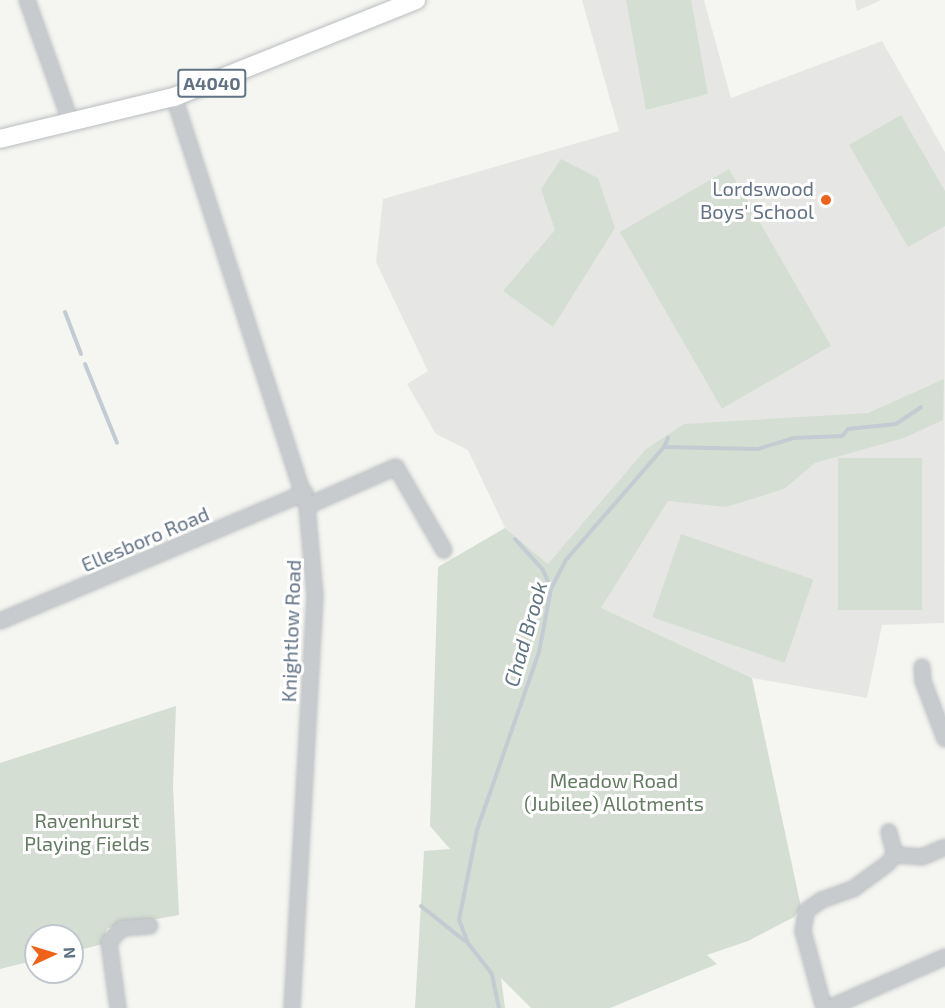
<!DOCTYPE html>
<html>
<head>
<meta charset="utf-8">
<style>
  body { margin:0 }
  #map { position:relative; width:945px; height:1008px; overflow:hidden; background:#f5f6f1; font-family:"Exo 2",sans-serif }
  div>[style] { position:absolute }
  .built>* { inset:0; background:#e6e7e5 }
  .green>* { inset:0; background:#d5ded2; transform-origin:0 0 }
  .stream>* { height:4px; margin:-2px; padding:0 2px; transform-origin:2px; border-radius:2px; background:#c2ccd2 }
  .roads { filter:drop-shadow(0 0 2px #babdc1) drop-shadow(0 0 2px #babdc1) }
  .minor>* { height:14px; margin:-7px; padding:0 7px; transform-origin:7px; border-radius:7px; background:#c8cbce }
  .major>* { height:18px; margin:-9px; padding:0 9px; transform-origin:9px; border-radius:9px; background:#fff }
  .dots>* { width:16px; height:16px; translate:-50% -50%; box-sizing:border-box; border:3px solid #fff; border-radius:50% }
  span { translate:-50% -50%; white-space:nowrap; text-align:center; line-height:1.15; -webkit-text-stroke:6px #fff; paint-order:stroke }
  .shield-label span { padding:2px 4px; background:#fff; border:2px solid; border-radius:4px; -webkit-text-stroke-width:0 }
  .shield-label { font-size:18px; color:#627285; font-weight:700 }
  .poi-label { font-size:20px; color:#627285 }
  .right { translate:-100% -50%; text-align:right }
  .street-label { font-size:20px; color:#627285 }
  .park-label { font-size:20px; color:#647c62 }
  .water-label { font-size:21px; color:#5e7482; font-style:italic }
  .north { position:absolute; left:24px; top:924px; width:60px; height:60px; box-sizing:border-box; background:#fff; border:2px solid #c0c7ce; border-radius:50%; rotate:86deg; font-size:16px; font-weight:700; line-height:24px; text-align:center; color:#627285 }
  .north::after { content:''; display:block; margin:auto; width:21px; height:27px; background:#f06217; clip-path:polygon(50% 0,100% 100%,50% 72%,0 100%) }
</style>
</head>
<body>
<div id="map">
  <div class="built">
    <i style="clip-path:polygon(582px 0,704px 0,731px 98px,882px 41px,945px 152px,944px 623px,882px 625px,867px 698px,752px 678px,601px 609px,505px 528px,468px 450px,436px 434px,407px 384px,428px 371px,376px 262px,383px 199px,619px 131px)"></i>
    <i style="clip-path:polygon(855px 0,881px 0,857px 11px)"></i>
  </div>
  <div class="green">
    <i style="clip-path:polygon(626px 0,691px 0,708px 94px,646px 110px)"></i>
    <i style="clip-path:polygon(901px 115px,945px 191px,945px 226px,908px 247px,849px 145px)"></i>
    <i style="clip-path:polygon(561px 159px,598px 178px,615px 228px,553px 327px,503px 291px,555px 230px,541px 189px)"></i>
    <i style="left:729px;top:169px;width:204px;height:126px;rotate:60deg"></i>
    <i style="clip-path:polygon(944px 379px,943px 420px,904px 438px,815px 463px,784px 489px,726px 507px,668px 501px,601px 608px,752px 678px,801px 907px,794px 917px,748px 941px,707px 955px,717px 964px,610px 1008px,531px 1008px,501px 978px,505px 1008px,415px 1008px,424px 851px,450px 849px,430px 826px,438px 567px,505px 528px,548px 564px,645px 450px,684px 424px,868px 413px)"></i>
    <i style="left:838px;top:458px;width:84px;height:152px"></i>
    <i style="left:681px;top:534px;width:140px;height:88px;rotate:19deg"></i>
    <i style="clip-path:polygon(176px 706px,173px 786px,179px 915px,107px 928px,103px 944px,72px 952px,72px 936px,36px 936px,36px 960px,0 969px,0 763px)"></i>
  </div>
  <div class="stream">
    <i style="left:65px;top:312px;width:45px;rotate:69.1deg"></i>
    <i style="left:85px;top:364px;width:85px;rotate:67.9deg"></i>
    <i style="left:664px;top:447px;width:10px;rotate:-66deg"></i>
    <i style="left:515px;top:539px;width:42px;rotate:47.9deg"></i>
    <i style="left:543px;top:570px;width:21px;rotate:67deg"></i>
    <i style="left:421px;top:906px;width:56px;rotate:38.5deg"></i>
    <i style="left:499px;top:1008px;width:35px;rotate:-102deg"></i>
    <i style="left:492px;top:974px;width:39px;rotate:-128deg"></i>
    <i style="left:468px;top:943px;width:25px;rotate:-111deg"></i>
    <i style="left:459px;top:920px;width:92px;rotate:-78.7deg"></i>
    <i style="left:477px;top:830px;width:188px;rotate:-70.8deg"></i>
    <i style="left:539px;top:652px;width:64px;rotate:-79.2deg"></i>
    <i style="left:551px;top:589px;width:31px;rotate:-63deg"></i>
    <i style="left:565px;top:561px;width:151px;rotate:-49deg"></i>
    <i style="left:664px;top:447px;width:94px;rotate:1.2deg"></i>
    <i style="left:758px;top:449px;width:37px;rotate:-17deg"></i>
    <i style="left:793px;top:438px;width:49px;rotate:-2.3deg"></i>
    <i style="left:842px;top:436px;width:9px;rotate:-49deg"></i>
    <i style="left:848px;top:429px;width:48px;rotate:-5.9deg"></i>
    <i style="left:896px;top:424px;width:30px;rotate:-34deg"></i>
  </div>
  <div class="roads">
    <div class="minor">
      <i style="left:27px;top:0;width:131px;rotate:70.3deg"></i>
      <i style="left:174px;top:97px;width:430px;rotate:72deg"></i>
      <i style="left:307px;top:506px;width:90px;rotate:84.9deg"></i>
      <i style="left:315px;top:596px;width:413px;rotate:93.2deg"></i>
      <i style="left:307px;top:506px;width:97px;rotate:-23.7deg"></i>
      <i style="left:396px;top:467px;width:96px;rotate:60deg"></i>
      <i style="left:0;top:621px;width:331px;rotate:-22.8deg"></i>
      <i style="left:922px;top:667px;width:14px;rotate:86deg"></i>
      <i style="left:923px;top:681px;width:62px;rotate:69.2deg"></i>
      <i style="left:895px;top:855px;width:27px;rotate:4deg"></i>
      <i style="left:922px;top:857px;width:25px;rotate:-23deg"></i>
      <i style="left:118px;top:1008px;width:67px;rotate:-97.8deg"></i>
      <i style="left:109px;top:942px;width:19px;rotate:-47deg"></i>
      <i style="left:122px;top:928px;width:28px;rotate:-4deg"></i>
      <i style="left:824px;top:1008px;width:80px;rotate:-105.3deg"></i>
      <i style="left:803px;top:931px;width:20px;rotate:-81deg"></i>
      <i style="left:806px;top:911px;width:19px;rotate:-35deg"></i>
      <i style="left:822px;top:900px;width:33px;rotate:-20deg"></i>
      <i style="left:853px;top:889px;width:42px;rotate:-36.3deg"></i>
      <i style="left:887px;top:864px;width:12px;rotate:-48deg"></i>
      <i style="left:895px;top:855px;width:24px;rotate:-105deg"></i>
      <i style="left:829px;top:1008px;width:127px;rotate:-23.7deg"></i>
    </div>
    <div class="major">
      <i style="left:0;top:139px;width:179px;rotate:-13.6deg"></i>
      <i style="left:174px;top:97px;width:261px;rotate:-21.8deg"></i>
    </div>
  </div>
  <div class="dots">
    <i style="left:826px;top:200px;background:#f06217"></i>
  </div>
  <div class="shield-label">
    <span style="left:212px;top:83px">A4040</span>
  </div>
  <div class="poi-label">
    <span class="right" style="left:814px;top:200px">Lordswood<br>Boys' School</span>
  </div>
  <div class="street-label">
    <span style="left:145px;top:539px;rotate:-23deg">Ellesboro Road</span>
    <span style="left:291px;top:631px;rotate:-88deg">Knightlow Road</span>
  </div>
  <div class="park-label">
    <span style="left:614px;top:792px">Meadow Road<br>(Jubilee) Allotments</span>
    <span style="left:87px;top:832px">Ravenhurst<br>Playing Fields</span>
  </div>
  <div class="water-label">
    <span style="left:525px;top:634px;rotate:-74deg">Chad Brook</span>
  </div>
  <div class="north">N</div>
</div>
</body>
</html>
